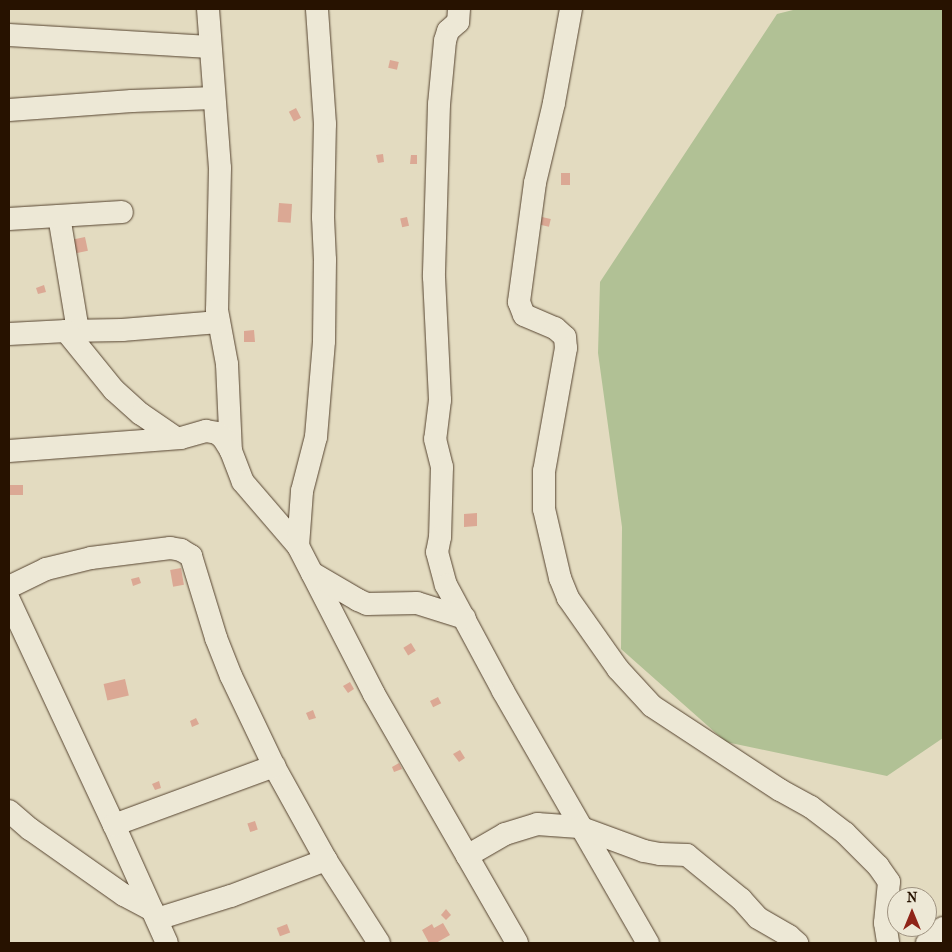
<!DOCTYPE html>
<style>
body{margin:0}
#map{position:relative;width:952px;height:952px;overflow:hidden;background:#e3dbc0;font-family:"IM FELL French Canon",serif}
div>[style]{position:absolute}
.green>*{inset:0;background:#b1c195}
.building>*{inset:0;background:#dba894;transform-origin:0 0}
.roads{filter:drop-shadow(0 0 1px #564430) drop-shadow(0 0 1px #564430)}
.minor>*{height:22px;margin:-11px;padding:0 11px;transform-origin:11px;border-radius:11px;background:#ede8d6}
span{translate:-50% -50%;white-space:nowrap;text-align:center;line-height:1.15;-webkit-text-stroke:4.5px #ede8d6;paint-order:stroke}
.frame{position:absolute;inset:0;border:10px solid #271200;pointer-events:none}
.north{position:absolute;left:887px;top:887px;width:50px;height:50px;box-sizing:border-box;background:#ede8d6;border:1px solid #9e9280;border-radius:50%;rotate:0deg;font-size:14px;font-weight:700;line-height:20px;text-align:center;color:#271200}
.north::after{content:'';display:block;margin:auto;width:18px;height:22px;background:#8f2418;clip-path:polygon(50% 0,100% 100%,50% 72%,0 100%)}
</style>
<div id="map">
<div class="green">
<div style="clip-path:polygon(797px 9px,943px 9px,943px 738px,887px 776px,726px 742px,621px 649px,622px 527px,598px 353px,600px 282px,777px 14px)"></div>
</div>
<div class="building">
<div style="left:390px;top:60px;width:9px;height:8px;rotate:13deg"></div>
<div style="left:296px;top:108px;width:11px;height:8px;rotate:63deg"></div>
<div style="clip-path:polygon(383px 154px,384px 162px,378px 163px,376px 155px)"></div>
<div style="clip-path:polygon(411px 155px,417px 155px,417px 164px,410px 164px)"></div>
<div style="left:561px;top:173px;width:9px;height:12px"></div>
<div style="left:279px;top:203px;width:13px;height:19px;rotate:4deg"></div>
<div style="left:407px;top:217px;width:9px;height:7px;rotate:77deg"></div>
<div style="left:542px;top:217px;width:9px;height:8px;rotate:13deg"></div>
<div style="left:85px;top:237px;width:14px;height:17px;rotate:78deg"></div>
<div style="clip-path:polygon(44px 285px,46px 292px,38px 294px,36px 288px)"></div>
<div style="clip-path:polygon(254px 330px,255px 342px,244px 342px,244px 331px)"></div>
<div style="left:9px;top:485px;width:14px;height:10px"></div>
<div style="clip-path:polygon(477px 513px,477px 526px,464px 527px,464px 514px)"></div>
<div style="left:181px;top:568px;width:17px;height:11px;rotate:80deg"></div>
<div style="clip-path:polygon(139px 577px,141px 583px,133px 586px,131px 579px)"></div>
<div style="left:411px;top:643px;width:9px;height:9px;rotate:58deg"></div>
<div style="left:125px;top:679px;width:17px;height:22px;rotate:77deg"></div>
<div style="clip-path:polygon(350px 682px,354px 689px,348px 693px,343px 686px)"></div>
<div style="left:438px;top:697px;width:7px;height:9px;rotate:63deg"></div>
<div style="clip-path:polygon(313px 710px,316px 718px,309px 720px,306px 713px)"></div>
<div style="clip-path:polygon(196px 718px,199px 724px,192px 727px,190px 721px)"></div>
<div style="clip-path:polygon(460px 750px,465px 758px,459px 762px,453px 754px)"></div>
<div style="clip-path:polygon(399px 763px,402px 769px,394px 772px,392px 767px)"></div>
<div style="clip-path:polygon(159px 781px,161px 788px,155px 790px,152px 784px)"></div>
<div style="left:255px;top:821px;width:9px;height:8px;rotate:72deg"></div>
<div style="clip-path:polygon(446px 909px,451px 915px,446px 920px,441px 915px)"></div>
<div style="clip-path:polygon(443px 923px,450px 935px,436px 943px,429px 943px,422px 930px,432px 924px,434px 928px)"></div>
<div style="left:287px;top:924px;width:9px;height:11px;rotate:69deg"></div>
</div>
<div class="roads">
<div class="minor">
<div style="left:208px;top:9px;width:159px;rotate:85.7deg"></div>
<div style="left:220px;top:168px;width:142px;rotate:91.2deg"></div>
<div style="left:217px;top:310px;width:55px;rotate:79.5deg"></div>
<div style="left:227px;top:364px;width:87px;rotate:87.4deg"></div>
<div style="left:459px;top:9px;width:13px;rotate:94deg"></div>
<div style="left:458px;top:22px;width:13px;rotate:138deg"></div>
<div style="left:448px;top:31px;width:10px;rotate:107deg"></div>
<div style="left:445px;top:41px;width:63px;rotate:95.4deg"></div>
<div style="left:439px;top:104px;width:173px;rotate:91.7deg"></div>
<div style="left:434px;top:277px;width:123px;rotate:87.2deg"></div>
<div style="left:440px;top:400px;width:39px;rotate:97deg"></div>
<div style="left:435px;top:439px;width:29px;rotate:76deg"></div>
<div style="left:442px;top:467px;width:70px;rotate:91.6deg"></div>
<div style="left:440px;top:537px;width:15px;rotate:101deg"></div>
<div style="left:437px;top:552px;width:34px;rotate:75deg"></div>
<div style="left:446px;top:585px;width:120px;rotate:61.7deg"></div>
<div style="left:503px;top:691px;width:291px;rotate:60.1deg"></div>
<div style="left:571px;top:9px;width:96px;rotate:100.3deg"></div>
<div style="left:554px;top:103px;width:82px;rotate:103.4deg"></div>
<div style="left:535px;top:183px;width:120px;rotate:97.7deg"></div>
<div style="left:519px;top:302px;width:14px;rotate:69deg"></div>
<div style="left:524px;top:315px;width:34px;rotate:23deg"></div>
<div style="left:555px;top:328px;width:13px;rotate:42deg"></div>
<div style="left:565px;top:337px;width:11px;rotate:85deg"></div>
<div style="left:566px;top:348px;width:125px;rotate:100.1deg"></div>
<div style="left:544px;top:471px;width:38px;rotate:90deg"></div>
<div style="left:544px;top:509px;width:71px;rotate:76.9deg"></div>
<div style="left:560px;top:578px;width:22px;rotate:68deg"></div>
<div style="left:568px;top:598px;width:87px;rotate:54.8deg"></div>
<div style="left:618px;top:669px;width:50px;rotate:47.4deg"></div>
<div style="left:652px;top:706px;width:153px;rotate:33.3deg"></div>
<div style="left:780px;top:790px;width:35px;rotate:29deg"></div>
<div style="left:811px;top:807px;width:43px;rotate:37.4deg"></div>
<div style="left:845px;top:833px;width:47px;rotate:45deg"></div>
<div style="left:878px;top:866px;width:19px;rotate:55deg"></div>
<div style="left:889px;top:882px;width:41px;rotate:95.6deg"></div>
<div style="left:885px;top:923px;width:20px;rotate:81deg"></div>
<div style="left:9px;top:35px;width:201px;rotate:3.4deg"></div>
<div style="left:9px;top:110px;width:123px;rotate:-4.2deg"></div>
<div style="left:132px;top:101px;width:82px;rotate:-2.1deg"></div>
<div style="left:59px;top:216px;width:117px;rotate:80.6deg"></div>
<div style="left:9px;top:219px;width:113px;rotate:-3.5deg"></div>
<div style="left:66px;top:331px;width:56px;rotate:-1deg"></div>
<div style="left:122px;top:330px;width:97px;rotate:-4.7deg"></div>
<div style="left:9px;top:334px;width:57px;rotate:-3deg"></div>
<div style="left:66px;top:331px;width:76px;rotate:50.9deg"></div>
<div style="left:114px;top:390px;width:36px;rotate:42deg"></div>
<div style="left:141px;top:414px;width:42px;rotate:34.4deg"></div>
<div style="left:9px;top:451px;width:172px;rotate:-4.3deg"></div>
<div style="left:181px;top:438px;width:26px;rotate:-16deg"></div>
<div style="left:206px;top:431px;width:11px;rotate:10deg"></div>
<div style="left:217px;top:433px;width:8px;rotate:40deg"></div>
<div style="left:223px;top:438px;width:15px;rotate:58deg"></div>
<div style="left:231px;top:451px;width:33px;rotate:69deg"></div>
<div style="left:243px;top:482px;width:84px;rotate:49.3deg"></div>
<div style="left:298px;top:546px;width:166px;rotate:62.8deg"></div>
<div style="left:374px;top:694px;width:287px;rotate:60.1deg"></div>
<div style="left:298px;top:546px;width:55px;rotate:-85.8deg"></div>
<div style="left:302px;top:491px;width:56px;rotate:-75.5deg"></div>
<div style="left:316px;top:437px;width:96px;rotate:-85.2deg"></div>
<div style="left:324px;top:341px;width:81px;rotate:-89.3deg"></div>
<div style="left:325px;top:260px;width:43px;rotate:-92.7deg"></div>
<div style="left:323px;top:217px;width:93px;rotate:-88.8deg"></div>
<div style="left:325px;top:124px;width:115px;rotate:-94deg"></div>
<div style="left:312px;top:573px;width:53px;rotate:30.4deg"></div>
<div style="left:358px;top:600px;width:10px;rotate:24deg"></div>
<div style="left:367px;top:604px;width:50px;rotate:-1.1deg"></div>
<div style="left:417px;top:603px;width:50px;rotate:17.4deg"></div>
<div style="left:9px;top:587px;width:41px;rotate:-25.9deg"></div>
<div style="left:46px;top:569px;width:46px;rotate:-13.7deg"></div>
<div style="left:91px;top:558px;width:80px;rotate:-7.2deg"></div>
<div style="left:170px;top:548px;width:11px;rotate:10deg"></div>
<div style="left:181px;top:550px;width:12px;rotate:31deg"></div>
<div style="left:191px;top:556px;width:86px;rotate:73deg"></div>
<div style="left:216px;top:638px;width:41px;rotate:68.5deg"></div>
<div style="left:231px;top:676px;width:100px;rotate:64.5deg"></div>
<div style="left:274px;top:766px;width:107px;rotate:61deg"></div>
<div style="left:326px;top:860px;width:98px;rotate:57.4deg"></div>
<div style="left:9px;top:600px;width:248px;rotate:65deg"></div>
<div style="left:114px;top:825px;width:129px;rotate:65.8deg"></div>
<div style="left:9px;top:811px;width:28px;rotate:41deg"></div>
<div style="left:30px;top:829px;width:115px;rotate:35.1deg"></div>
<div style="left:124px;top:895px;width:32px;rotate:28deg"></div>
<div style="left:114px;top:825px;width:171px;rotate:-20.2deg"></div>
<div style="left:467px;top:856px;width:44px;rotate:-30.1deg"></div>
<div style="left:505px;top:834px;width:34px;rotate:-17deg"></div>
<div style="left:537px;top:824px;width:42px;rotate:4.1deg"></div>
<div style="left:579px;top:827px;width:69px;rotate:20.3deg"></div>
<div style="left:644px;top:851px;width:16px;rotate:11deg"></div>
<div style="left:660px;top:854px;width:27px;rotate:2deg"></div>
<div style="left:687px;top:855px;width:70px;rotate:39.2deg"></div>
<div style="left:741px;top:899px;width:25px;rotate:48deg"></div>
<div style="left:758px;top:918px;width:36px;rotate:30deg"></div>
<div style="left:789px;top:936px;width:11px;rotate:41deg"></div>
<div style="left:157px;top:919px;width:77px;rotate:-17.3deg"></div>
<div style="left:231px;top:896px;width:102px;rotate:-20.8deg"></div>
<div style="left:927px;top:943px;width:22px;rotate:-43deg"></div>
</div>
</div>
<div class="frame"></div>
<div class="north">N</div>
</div>
